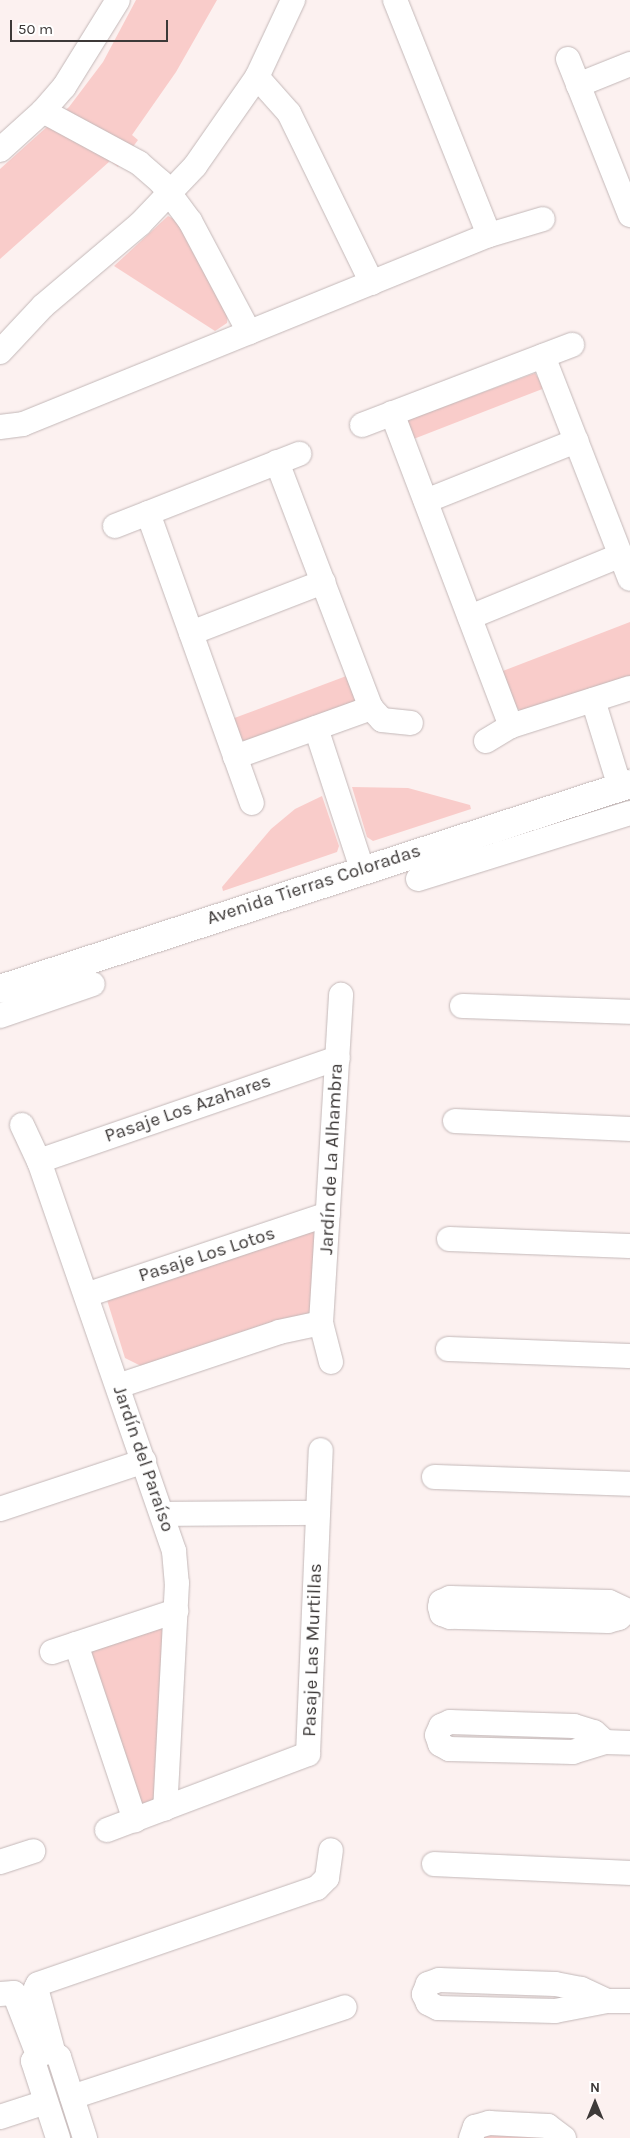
<!DOCTYPE html>
<meta charset="utf-8">
<style>
body{margin:0}
#map{position:relative;width:630px;height:2138px;overflow:hidden;background:#fcf1f0;font-family:Karla,sans-serif}
div>[style]{position:absolute}
.green>*{inset:0;background:#f9ccca}
.roads{filter:drop-shadow(0 0 1px #c3b8b8) drop-shadow(0 0 1px #c3b8b8)}
.street>*{height:24px;margin:-12px;padding:0 12px;transform-origin:12px;border-radius:12px;background:#fff}
.secondary>*{height:28px;margin:-14px;padding:0 14px;transform-origin:14px;border-radius:14px;background:#fff}
span{translate:-50% -50%;white-space:nowrap;text-align:center;line-height:1.15;-webkit-text-stroke:4px #fff;paint-order:stroke}
.street-label{font-size:19px;color:#3d3938}
.north{position:absolute;left:570px;top:2078px;width:50px;height:50px;-webkit-text-stroke:4px #fff;paint-order:stroke;rotate:0deg;font-size:14px;font-weight:700;line-height:20px;text-align:center;color:#3d3938}
.north::after{content:'';display:block;margin:auto;width:18px;height:22px;background:#3d3938;clip-path:polygon(50% 0,100% 100%,50% 72%,0 100%)}
.scale{position:absolute;left:10px;top:20px;width:158px;height:22px;box-sizing:border-box;border:2px solid #3d3938;border-top:0;padding-left:6px;font-size:15px;line-height:18px;white-space:nowrap;color:#3d3938;-webkit-text-stroke:4px #fff;paint-order:stroke}
</style>
<div id="map">
<div class="green">
<div style="clip-path:polygon(136px 0,217px 0,176px 72px,132px 135px,138px 140px,118px 167px,110px 161px,0 259px,0 169px,69px 107px,103px 62px)"></div>
<div style="clip-path:polygon(168px 216px,178px 221px,228px 313px,227px 323px,215px 331px,114px 266px)"></div>
<div style="clip-path:polygon(535px 373px,545px 388px,411px 440px,405px 426px,408px 420px)"></div>
<div style="clip-path:polygon(630px 622px,630px 680px,532px 710px,520px 710px,511px 705px,500px 672px)"></div>
<div style="clip-path:polygon(349px 675px,356px 702px,247px 742px,238px 738px,229px 720px)"></div>
<div style="clip-path:polygon(352px 787px,408px 788px,470px 805px,471px 809px,373px 841px,367px 837px)"></div>
<div style="clip-path:polygon(322px 796px,339px 846px,337px 852px,223px 891px,222px 887px,271px 829px,295px 809px)"></div>
<div style="clip-path:polygon(305px 1227px,317px 1231px,311px 1315px,281px 1319px,141px 1366px,125px 1358px,107px 1300px)"></div>
<div style="clip-path:polygon(159px 1627px,163px 1628px,155px 1800px,140px 1805px,90px 1652px)"></div>
<div style="clip-path:polygon(487px 2131px,555px 2138px,480px 2138px)"></div>
</div>
<div class="roads">
<div class="street">
<div style="left:395px;top:0;width:253px;rotate:68.2deg"></div>
<div style="left:568px;top:59px;width:168px;rotate:68.3deg"></div>
<div style="left:257px;top:77px;width:48px;rotate:48.4deg"></div>
<div style="left:289px;top:113px;width:189px;rotate:64deg"></div>
<div style="left:578px;top:85px;width:56px;rotate:-22deg"></div>
<div style="left:43px;top:111px;width:109px;rotate:28.4deg"></div>
<div style="left:139px;top:163px;width:29px;rotate:41deg"></div>
<div style="left:161px;top:182px;width:49px;rotate:53.4deg"></div>
<div style="left:190px;top:221px;width:126px;rotate:62deg"></div>
<div style="left:0;top:150px;width:58px;rotate:-42.2deg"></div>
<div style="left:43px;top:111px;width:32px;rotate:-49deg"></div>
<div style="left:64px;top:87px;width:102px;rotate:-58.2deg"></div>
<div style="left:0;top:352px;width:63px;rotate:-46.9deg"></div>
<div style="left:43px;top:306px;width:127px;rotate:-40.2deg"></div>
<div style="left:140px;top:224px;width:80px;rotate:-46.5deg"></div>
<div style="left:195px;top:166px;width:108px;rotate:-55.1deg"></div>
<div style="left:257px;top:77px;width:85px;rotate:-64.9deg"></div>
<div style="left:543px;top:356px;width:239px;rotate:68.7deg"></div>
<div style="left:392px;top:413px;width:335px;rotate:69.2deg"></div>
<div style="left:362px;top:425px;width:225px;rotate:-20.9deg"></div>
<div style="left:0;top:427px;width:23px;rotate:-7deg"></div>
<div style="left:23px;top:424px;width:503px;rotate:-22.08deg"></div>
<div style="left:489px;top:235px;width:56px;rotate:-16.5deg"></div>
<div style="left:277px;top:462px;width:263px;rotate:69.1deg"></div>
<div style="left:371px;top:708px;width:16px;rotate:47deg"></div>
<div style="left:382px;top:720px;width:29px;rotate:6deg"></div>
<div style="left:426px;top:501px;width:162px;rotate:-21.8deg"></div>
<div style="left:148px;top:513px;width:308px;rotate:70.3deg"></div>
<div style="left:115px;top:526px;width:198px;rotate:-21.4deg"></div>
<div style="left:470px;top:617px;width:163px;rotate:-22.3deg"></div>
<div style="left:191px;top:633px;width:142px;rotate:-21.1deg"></div>
<div style="left:593px;top:700px;width:91px;rotate:72.8deg"></div>
<div style="left:316px;top:728px;width:148px;rotate:71.9deg"></div>
<div style="left:486px;top:741px;width:29px;rotate:-31deg"></div>
<div style="left:511px;top:726px;width:125px;rotate:-17.7deg"></div>
<div style="left:235px;top:757px;width:145px;rotate:-19.8deg"></div>
<div style="left:418px;top:879px;width:222px;rotate:-17.3deg"></div>
<div style="left:462px;top:1006px;width:168px;rotate:2deg"></div>
<div style="left:0;top:1016px;width:98px;rotate:-19deg"></div>
<div style="left:455px;top:1121px;width:175px;rotate:2.6deg"></div>
<div style="left:22px;top:1125px;width:40px;rotate:65deg"></div>
<div style="left:39px;top:1161px;width:413px;rotate:70.9deg"></div>
<div style="left:174px;top:1551px;width:32px;rotate:85deg"></div>
<div style="left:177px;top:1583px;width:226px;rotate:93deg"></div>
<div style="left:39px;top:1161px;width:316px;rotate:-19deg"></div>
<div style="left:449px;top:1239px;width:181px;rotate:2.2deg"></div>
<div style="left:86px;top:1295px;width:255px;rotate:-18.5deg"></div>
<div style="left:448px;top:1349px;width:182px;rotate:2.2deg"></div>
<div style="left:331px;top:1362px;width:40px;rotate:-104.4deg"></div>
<div style="left:321px;top:1323px;width:329px;rotate:-86.5deg"></div>
<div style="left:118px;top:1386px;width:170px;rotate:-18.5deg"></div>
<div style="left:279px;top:1332px;width:43px;rotate:-12.1deg"></div>
<div style="left:434px;top:1477px;width:196px;rotate:2deg"></div>
<div style="left:0;top:1509px;width:152px;rotate:-18.4deg"></div>
<div style="left:163px;top:1514px;width:155px;rotate:-0.4deg"></div>
<div style="left:627px;top:1611px;width:11px;rotate:139deg"></div>
<div style="left:619px;top:1618px;width:11px;rotate:165deg"></div>
<div style="left:608px;top:1621px;width:158px;rotate:-178.5deg"></div>
<div style="left:450px;top:1617px;width:9px;rotate:-159deg"></div>
<div style="left:442px;top:1614px;width:7px;rotate:-106deg"></div>
<div style="left:440px;top:1607px;width:5px;rotate:-79deg"></div>
<div style="left:441px;top:1602px;width:10px;rotate:-24deg"></div>
<div style="left:450px;top:1598px;width:159px;rotate:1.4deg"></div>
<div style="left:609px;top:1602px;width:23px;rotate:25deg"></div>
<div style="left:76px;top:1644px;width:186px;rotate:71.5deg"></div>
<div style="left:52px;top:1652px;width:131px;rotate:-18.3deg"></div>
<div style="left:450px;top:1722px;width:124px;rotate:1.8deg"></div>
<div style="left:574px;top:1726px;width:21px;rotate:17deg"></div>
<div style="left:594px;top:1732px;width:15px;rotate:42deg"></div>
<div style="left:605px;top:1742px;width:34px;rotate:163deg"></div>
<div style="left:573px;top:1752px;width:124px;rotate:-178.6deg"></div>
<div style="left:449px;top:1749px;width:10px;rotate:-151deg"></div>
<div style="left:440px;top:1744px;width:9px;rotate:-108deg"></div>
<div style="left:437px;top:1735px;width:10px;rotate:-66deg"></div>
<div style="left:441px;top:1726px;width:10px;rotate:-24deg"></div>
<div style="left:605px;top:1742px;width:25px;rotate:2deg"></div>
<div style="left:107px;top:1830px;width:215px;rotate:-20.7deg"></div>
<div style="left:308px;top:1754px;width:304px;rotate:-87.6deg"></div>
<div style="left:0;top:1862px;width:35px;rotate:-18deg"></div>
<div style="left:434px;top:1864px;width:196px;rotate:2.6deg"></div>
<div style="left:0;top:1994px;width:14px;rotate:-4deg"></div>
<div style="left:14px;top:1993px;width:66px;rotate:68.8deg"></div>
<div style="left:607px;top:2001px;width:29px;rotate:-155deg"></div>
<div style="left:581px;top:1989px;width:26px;rotate:-169deg"></div>
<div style="left:555px;top:1984px;width:116px;rotate:-178deg"></div>
<div style="left:439px;top:1980px;width:12px;rotate:160deg"></div>
<div style="left:428px;top:1984px;width:11px;rotate:112deg"></div>
<div style="left:424px;top:1994px;width:10px;rotate:66deg"></div>
<div style="left:428px;top:2003px;width:11px;rotate:27deg"></div>
<div style="left:438px;top:2008px;width:117px;rotate:1.5deg"></div>
<div style="left:555px;top:2011px;width:53px;rotate:-10.9deg"></div>
<div style="left:607px;top:2001px;width:23px"></div>
<div style="left:53px;top:2051px;width:65px;rotate:-105.1deg"></div>
<div style="left:36px;top:1988px;width:4px;rotate:-63deg"></div>
<div style="left:38px;top:1984px;width:295px;rotate:-19deg"></div>
<div style="left:317px;top:1888px;width:14px;rotate:-45deg"></div>
<div style="left:327px;top:1878px;width:28px;rotate:-82deg"></div>
<div style="left:72px;top:2097px;width:287px;rotate:-18.2deg"></div>
<div style="left:0;top:2117px;width:48px;rotate:-18.1deg"></div>
<div style="left:58px;top:2138px;width:81px;rotate:-108deg"></div>
<div style="left:33px;top:2061px;width:8px;rotate:-50deg"></div>
<div style="left:38px;top:2055px;width:14px;rotate:-17deg"></div>
<div style="left:51px;top:2051px;width:10px;rotate:37deg"></div>
<div style="left:59px;top:2057px;width:85px;rotate:72.2deg"></div>
<div style="left:471px;top:2138px;width:12px;rotate:-70deg"></div>
<div style="left:475px;top:2127px;width:15px;rotate:-16deg"></div>
<div style="left:489px;top:2123px;width:59px;rotate:2.9deg"></div>
<div style="left:548px;top:2126px;width:20px;rotate:37deg"></div>
</div>
<div class="secondary">
<div style="left:0;top:989px;width:663px;rotate:-18.02deg"></div>
</div>
</div>
<div class="street-label">
<span style="left:314px;top:885px;rotate:-18deg">Avenida Tierras Coloradas</span>
<span style="left:188px;top:1109px;rotate:-19deg">Pasaje Los Azahares</span>
<span style="left:332px;top:1159px;rotate:-87deg">Jardín de La Alhambra</span>
<span style="left:207px;top:1255px;rotate:-18deg">Pasaje Los Lotos</span>
<span style="left:143px;top:1459px;rotate:71deg">Jardín del Paraíso</span>
<span style="left:313px;top:1650px;rotate:-88deg">Pasaje Las Murtillas</span>
</div>
<div class="north">N</div>
<div class="scale">50 m</div>
</div>
